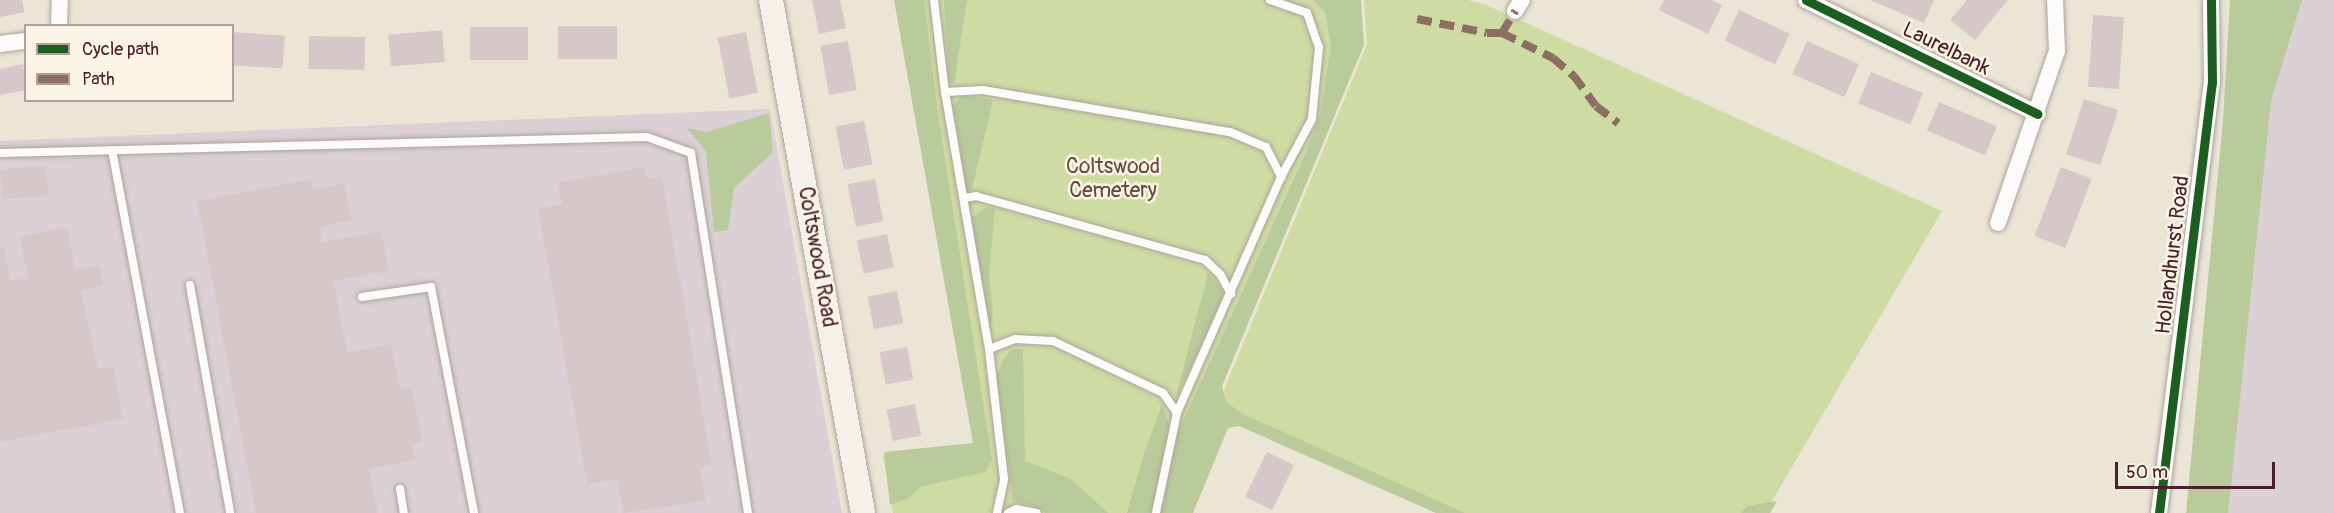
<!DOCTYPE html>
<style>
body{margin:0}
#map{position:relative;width:2334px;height:513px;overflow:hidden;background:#ebe5d6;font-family:Pangolin,sans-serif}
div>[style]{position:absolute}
.industrial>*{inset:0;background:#dad0d5}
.green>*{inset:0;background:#cedba3}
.forest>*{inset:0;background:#b9cb9a}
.building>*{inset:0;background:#d6c8c8;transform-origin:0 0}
.roads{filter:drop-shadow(0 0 2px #ada49d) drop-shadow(0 0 2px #ada49d)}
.service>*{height:8px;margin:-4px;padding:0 4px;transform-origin:4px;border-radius:4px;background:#fcfbf9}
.minor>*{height:16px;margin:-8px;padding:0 8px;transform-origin:8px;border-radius:8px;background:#fcfbf9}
.secondary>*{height:24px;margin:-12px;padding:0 12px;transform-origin:12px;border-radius:12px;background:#f4f1ea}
.quiet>*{height:8px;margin-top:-4px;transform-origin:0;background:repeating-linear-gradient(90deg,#8d6e63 0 15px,transparent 0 23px)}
.cycleway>*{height:9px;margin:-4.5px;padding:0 4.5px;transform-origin:4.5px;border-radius:4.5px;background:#1b5e20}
span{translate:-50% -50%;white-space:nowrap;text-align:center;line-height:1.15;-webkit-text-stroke:5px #fcf5e5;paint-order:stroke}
.street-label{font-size:21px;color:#4a1f2b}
.park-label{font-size:21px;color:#654c3e}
.legend{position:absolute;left:24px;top:24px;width:210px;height:78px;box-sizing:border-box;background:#fcf5e5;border:2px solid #b59f9b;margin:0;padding:8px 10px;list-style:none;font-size:18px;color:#4a1f2b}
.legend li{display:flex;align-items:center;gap:12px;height:30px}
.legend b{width:30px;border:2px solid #b59f9b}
.scale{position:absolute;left:2115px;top:462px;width:160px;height:27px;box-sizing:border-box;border:3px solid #4a1f2b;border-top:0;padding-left:8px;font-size:18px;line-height:21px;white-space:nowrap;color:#4a1f2b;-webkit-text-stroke:4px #fcf5e5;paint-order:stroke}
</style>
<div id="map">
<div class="industrial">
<div style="clip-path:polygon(2282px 0,2334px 0,2334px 513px,2222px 513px)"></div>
<div style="clip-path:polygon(770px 109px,842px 513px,0 513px,0 141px)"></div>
</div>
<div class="green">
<div style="clip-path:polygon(898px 0,1355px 0,1360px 44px,1214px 405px,1193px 513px,893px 513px,883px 456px,977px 446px)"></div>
<div style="clip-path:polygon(1364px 0,1468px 0,1484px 4px,1942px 211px,1765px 513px,1451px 513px,1217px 407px,1367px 44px)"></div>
</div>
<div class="forest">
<div style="clip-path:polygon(894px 0,924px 0,938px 114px,992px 460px,985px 472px,920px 487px,909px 498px,890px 505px,884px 452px,973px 443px)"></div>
<div style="clip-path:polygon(944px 0,967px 0,954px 84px,949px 82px)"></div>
<div style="clip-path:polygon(1313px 0,1361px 0,1364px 45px,1222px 386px,1226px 402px,1243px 414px,1465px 513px,1436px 513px,1239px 426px,1228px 428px,1193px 513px,1127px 513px,1144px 453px,1162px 405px,1175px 439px,1306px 152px,1320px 115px,1331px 47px,1326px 13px)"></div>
<div style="clip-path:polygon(2230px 0,2302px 0,2271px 101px,2228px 513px,2186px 513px,2223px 120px)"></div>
<div style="clip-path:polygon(964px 96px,993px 100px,972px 189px,966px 193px,953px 104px)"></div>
<div style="clip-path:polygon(769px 113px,773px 152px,734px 188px,728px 230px,714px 232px,706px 152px,687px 128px,707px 132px)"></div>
<div style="clip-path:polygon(987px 207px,995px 209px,989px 273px,993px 312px,990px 331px,972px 217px)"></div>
<div style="clip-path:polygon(1208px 273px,1222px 289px,1222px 303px,1176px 397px)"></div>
<div style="clip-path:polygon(1013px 349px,1023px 349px,1025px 461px,1071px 479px,1108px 513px,1045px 513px,1032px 505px,1013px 501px,997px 376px,1004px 358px)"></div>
<div style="clip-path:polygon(1777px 501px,1770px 513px,1741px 513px,1747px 506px)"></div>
</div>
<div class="building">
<div style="clip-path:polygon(0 0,22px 0,24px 12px,0 17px)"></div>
<div style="clip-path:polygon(812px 0,840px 0,846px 28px,819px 34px)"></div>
<div style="clip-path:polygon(1664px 0,1712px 0,1722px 5px,1708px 34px,1659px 10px)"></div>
<div style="clip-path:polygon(1870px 0,1934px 0,1924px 23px)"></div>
<div style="clip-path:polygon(1967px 0,2008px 0,1975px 40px,1950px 20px)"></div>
<div style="left:1739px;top:10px;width:56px;height:34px;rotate:25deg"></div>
<div style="left:2093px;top:15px;width:31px;height:72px;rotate:4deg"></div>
<div style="left:617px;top:26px;width:33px;height:59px;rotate:90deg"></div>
<div style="left:470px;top:27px;width:58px;height:33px"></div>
<div style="left:442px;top:30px;width:32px;height:54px;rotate:85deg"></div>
<div style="left:232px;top:32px;width:53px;height:33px;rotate:4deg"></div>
<div style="left:746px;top:32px;width:62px;height:29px;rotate:79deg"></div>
<div style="left:309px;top:36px;width:56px;height:33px;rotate:1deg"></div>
<div style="left:848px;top:41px;width:50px;height:28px;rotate:80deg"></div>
<div style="left:1807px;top:41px;width:57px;height:36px;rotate:24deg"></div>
<div style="clip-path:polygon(23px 64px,26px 90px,0 95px,0 69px)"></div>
<div style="left:1871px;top:72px;width:56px;height:34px;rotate:22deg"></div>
<div style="left:2084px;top:99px;width:36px;height:58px;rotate:18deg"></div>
<div style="left:1939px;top:102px;width:63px;height:31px;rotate:23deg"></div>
<div style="left:864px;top:121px;width:44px;height:29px;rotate:79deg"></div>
<div style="left:46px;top:166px;width:30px;height:46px;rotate:86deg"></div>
<div style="clip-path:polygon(645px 167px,647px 179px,662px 176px,712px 465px,700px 467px,706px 501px,623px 513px,617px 479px,587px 484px,538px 208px,562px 204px,558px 182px)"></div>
<div style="left:2061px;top:167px;width:33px;height:74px;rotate:21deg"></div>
<div style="clip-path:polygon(311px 179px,313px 189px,344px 184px,352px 220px,320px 227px,322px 242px,382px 231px,389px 271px,334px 281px,347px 352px,391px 344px,400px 389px,412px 387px,422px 442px,412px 444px,415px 460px,369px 469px,378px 513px,256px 513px,197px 201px)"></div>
<div style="left:875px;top:179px;width:43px;height:28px;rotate:79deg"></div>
<div style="clip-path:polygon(67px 227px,75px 270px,99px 265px,103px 286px,81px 290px,98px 369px,114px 367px,123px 419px,0 442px,0 248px,4px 248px,10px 281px,28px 278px,20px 236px)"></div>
<div style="left:887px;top:234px;width:34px;height:31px;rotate:78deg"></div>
<div style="left:897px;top:291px;width:33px;height:30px;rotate:79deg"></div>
<div style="left:907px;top:347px;width:33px;height:28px;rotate:79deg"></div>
<div style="left:915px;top:404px;width:32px;height:29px;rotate:79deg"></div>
<div style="left:1267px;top:452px;width:30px;height:50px;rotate:26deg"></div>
</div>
<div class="roads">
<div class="service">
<div style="left:934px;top:0;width:93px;rotate:83.2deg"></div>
<div style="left:1270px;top:0;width:39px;rotate:19deg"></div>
<div style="left:1307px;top:13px;width:36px;rotate:71deg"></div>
<div style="left:1319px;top:47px;width:72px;rotate:95.6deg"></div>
<div style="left:1312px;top:119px;width:66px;rotate:118.1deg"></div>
<div style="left:112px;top:150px;width:369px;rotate:79.4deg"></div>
<div style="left:0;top:153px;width:647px;rotate:-1.42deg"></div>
<div style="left:647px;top:137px;width:47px;rotate:20deg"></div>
<div style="left:691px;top:153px;width:364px;rotate:81deg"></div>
<div style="left:964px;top:198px;width:12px;rotate:-9deg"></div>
<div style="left:976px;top:196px;width:238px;rotate:15.6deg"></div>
<div style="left:1205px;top:260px;width:21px;rotate:43deg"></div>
<div style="left:1220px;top:274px;width:23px;rotate:61deg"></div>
<div style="left:190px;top:285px;width:231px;rotate:80deg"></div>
<div style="left:362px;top:297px;width:70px;rotate:-8.2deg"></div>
<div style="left:431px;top:287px;width:230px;rotate:79.2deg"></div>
<div style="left:989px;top:349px;width:261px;rotate:-99.7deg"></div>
<div style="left:945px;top:92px;width:38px;rotate:-3deg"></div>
<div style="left:983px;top:90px;width:251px;rotate:9.7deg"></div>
<div style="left:1230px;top:132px;width:39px;rotate:23deg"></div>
<div style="left:1266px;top:147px;width:34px;rotate:63deg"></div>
<div style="left:1281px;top:177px;width:258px;rotate:113.8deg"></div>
<div style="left:400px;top:489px;width:24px;rotate:81deg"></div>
<div style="left:997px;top:513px;width:35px;rotate:-78deg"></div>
<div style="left:1004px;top:479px;width:131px;rotate:-96.6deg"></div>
<div style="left:989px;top:349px;width:28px;rotate:-21deg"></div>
<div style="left:1015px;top:339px;width:38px;rotate:3deg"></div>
<div style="left:1053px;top:341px;width:122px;rotate:25.3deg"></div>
<div style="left:1163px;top:393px;width:24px;rotate:55deg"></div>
<div style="left:1177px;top:413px;width:102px;rotate:101.9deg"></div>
<div style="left:1008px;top:513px;width:9px;rotate:-27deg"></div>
<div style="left:1016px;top:509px;width:21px;rotate:11deg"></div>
</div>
<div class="minor">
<div style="left:1806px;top:0;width:258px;rotate:26.2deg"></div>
<div style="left:1515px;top:11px;width:13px;rotate:-58deg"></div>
<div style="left:59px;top:26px;width:26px;rotate:-88deg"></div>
<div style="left:0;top:44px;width:26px;rotate:-7deg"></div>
<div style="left:1998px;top:223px;width:182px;rotate:-71.1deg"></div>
<div style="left:2057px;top:51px;width:51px;rotate:-92.2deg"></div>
<div style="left:2159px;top:513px;width:433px;rotate:-83deg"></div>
<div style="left:2212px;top:83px;width:83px;rotate:-90.7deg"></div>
</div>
<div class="secondary">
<div style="left:771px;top:0;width:521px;rotate:79.83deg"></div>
</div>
</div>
<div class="quiet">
<div style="left:1417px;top:19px;width:71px;rotate:11.3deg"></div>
<div style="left:1487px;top:33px;width:15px"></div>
<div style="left:1502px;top:33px;width:26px;rotate:-59deg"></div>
<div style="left:1502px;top:33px;width:57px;rotate:26.1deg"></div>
<div style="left:1553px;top:58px;width:28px;rotate:41deg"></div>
<div style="left:1574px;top:76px;width:37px;rotate:54deg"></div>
<div style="left:1596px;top:106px;width:28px;rotate:38deg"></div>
</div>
<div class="cycleway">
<div style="left:1806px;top:0;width:258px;rotate:26.2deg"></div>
<div style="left:2159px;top:513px;width:433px;rotate:-83deg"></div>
<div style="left:2212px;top:83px;width:83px;rotate:-90.7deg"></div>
</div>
<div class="street-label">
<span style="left:1946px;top:49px;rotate:26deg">Laurelbank</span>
<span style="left:2173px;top:255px;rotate:-83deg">Hollandhurst Road</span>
<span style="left:817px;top:257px;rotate:80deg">Coltswood Road</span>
</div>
<div class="park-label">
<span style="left:1113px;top:179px">Coltswood<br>Cemetery</span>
</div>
<ul class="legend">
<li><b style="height:8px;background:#1b5e20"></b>Cycle path</li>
<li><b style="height:8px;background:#8d6e63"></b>Path</li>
</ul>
<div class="scale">50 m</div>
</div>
